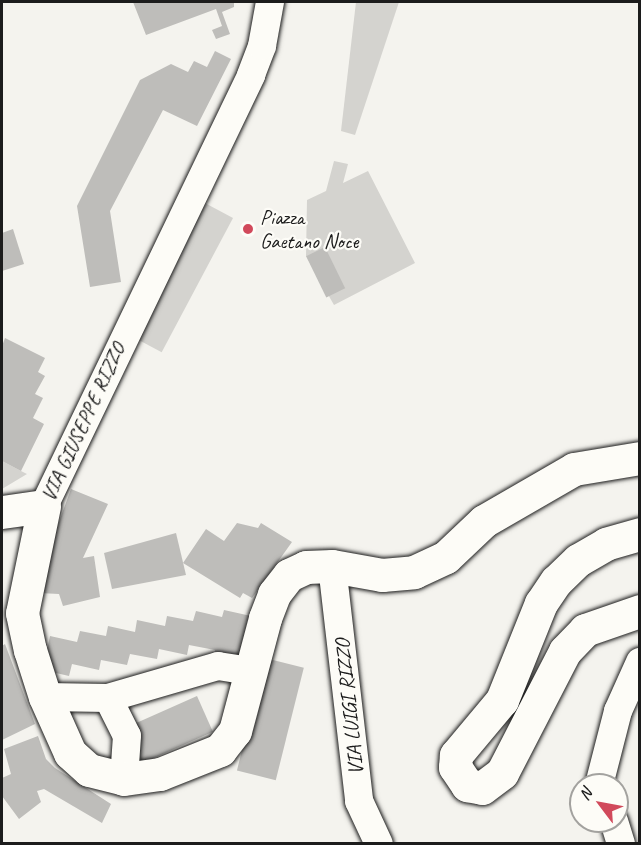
<!DOCTYPE html>
<style>
body{margin:0}
#map{position:relative;width:641px;height:845px;overflow:hidden;background:#f4f3ee;font-family:Caveat,sans-serif}
div>[style]{position:absolute}
.green>*{inset:0;background:#d4d3cf;transform-origin:0 0}
.building>*{inset:0;background:#bebdba;transform-origin:0 0}
.roads{filter:drop-shadow(0 0 2px #1c1c1c) drop-shadow(0 0 2px #1c1c1c)}
.minor>*{height:28px;margin:-14px;padding:0 14px;transform-origin:14px;border-radius:14px;background:#fdfcf7}
.major>*{height:33px;margin:-16.5px;padding:0 16.5px;transform-origin:16.5px;border-radius:16.5px;background:#fdfcf7}
.dots>*{width:16px;height:16px;translate:-50% -50%;box-sizing:border-box;border:3px solid #fdfcf7;border-radius:50%}
span{translate:-50% -50%;white-space:nowrap;text-align:center;line-height:1.15;-webkit-text-stroke:4.5px #fdfcf7;paint-order:stroke}
.poi-label{font-size:21px;color:#1c1c1c}
.left{translate:0 -50%;text-align:left}
.street-label{font-size:21px;color:#1c1c1c}
.frame{position:absolute;inset:0;border:3px solid #1c1c1c;pointer-events:none}
.north{position:absolute;left:569px;top:773px;width:60px;height:60px;box-sizing:border-box;background:#fdfcf7;border:2px solid #a3a29f;border-radius:50%;rotate:302deg;font-size:16px;font-weight:700;line-height:24px;text-align:center;color:#1c1c1c}
.north::after{content:'';display:block;margin:auto;width:21px;height:27px;background:#d1495b;clip-path:polygon(50% 0,100% 100%,50% 72%,0 100%)}
</style>
<div id="map">
<div class="green">
<div style="clip-path:polygon(356px 2px,399px 2px,355px 135px,341px 131px)"></div>
<div style="clip-path:polygon(334px 161px,348px 164px,343px 183px,368px 171px,415px 263px,334px 305px,306px 256px,307px 200px,326px 191px)"></div>
<div style="left:203px;top:202px;width:34px;height:152px;rotate:28deg"></div>
<div style="clip-path:polygon(2px 461px,21px 471px,27px 474px,2px 489px)"></div>
</div>
<div class="building">
<div style="clip-path:polygon(133px 2px,234px 2px,234px 7px,222px 12px,230px 34px,216px 39px,212px 30px,222px 26px,216px 9px,146px 35px)"></div>
<div style="clip-path:polygon(215px 51px,231px 59px,197px 126px,163px 110px,110px 211px,121px 282px,90px 287px,77px 206px,140px 80px,171px 64px,188px 72px,194px 61px,207px 67px)"></div>
<div style="clip-path:polygon(13px 229px,24px 264px,2px 271px,2px 233px)"></div>
<div style="left:325px;top:247px;width:46px;height:21px;rotate:64deg"></div>
<div style="clip-path:polygon(5px 338px,45px 358px,38px 372px,45px 376px,35px 394px,43px 398px,33px 418px,44px 424px,21px 471px,2px 461px,2px 346px)"></div>
<div style="clip-path:polygon(71px 489px,108px 504px,83px 558px,94px 556px,100px 597px,63px 606px,59px 594px,39px 593px,41px 571px)"></div>
<div style="clip-path:polygon(237px 523px,258px 528px,261px 523px,292px 542px,252px 598px,243px 593px,240px 598px,183px 563px,206px 529px,224px 541px)"></div>
<div style="clip-path:polygon(176px 533px,186px 575px,112px 589px,104px 553px)"></div>
<div style="clip-path:polygon(224px 610px,251px 616px,241px 662px,214px 655px,215px 650px,189px 645px,187px 655px,159px 649px,157px 659px,130px 654px,127px 665px,101px 660px,99px 670px,72px 664px,69px 676px,43px 670px,50px 636px,77px 642px,80px 631px,106px 636px,108px 626px,135px 632px,137px 620px,165px 626px,167px 616px,193px 621px,196px 611px,222px 617px)"></div>
<div style="clip-path:polygon(5px 644px,35px 724px,2px 740px,2px 646px)"></div>
<div style="left:265px;top:658px;width:40px;height:116px;rotate:14deg"></div>
<div style="left:197px;top:696px;width:39px;height:77px;rotate:66deg"></div>
<div style="clip-path:polygon(38px 736px,46px 759px,55px 768px,111px 804px,102px 823px,44px 789px,37px 791px,41px 802px,19px 819px,2px 796px,2px 778px,11px 774px,4px 749px)"></div>
</div>
<div class="roads">
<div class="minor">
<div style="left:44px;top:506px;width:478px;rotate:-64.3deg"></div>
<div style="left:251px;top:75px;width:31px;rotate:-69deg"></div>
<div style="left:262px;top:46px;width:45px;rotate:-79.7deg"></div>
<div style="left:332px;top:566px;width:237px;rotate:83.4deg"></div>
<div style="left:359px;top:801px;width:47px;rotate:65.1deg"></div>
<div style="left:45px;top:697px;width:63px;rotate:0.9deg"></div>
<div style="left:108px;top:698px;width:115px;rotate:-16.2deg"></div>
<div style="left:218px;top:666px;width:30px;rotate:9deg"></div>
<div style="left:108px;top:698px;width:42px;rotate:63.4deg"></div>
<div style="left:127px;top:736px;width:43px;rotate:94deg"></div>
<div style="left:599px;top:785px;width:76px;rotate:-75.6deg"></div>
<div style="left:618px;top:711px;width:54px;rotate:-65.8deg"></div>
<div style="left:614px;top:821px;width:24px;rotate:73deg"></div>
</div>
<div class="major">
<div style="left:2px;top:512px;width:42px;rotate:-8.1deg"></div>
<div style="left:44px;top:506px;width:109px;rotate:101.6deg"></div>
<div style="left:22px;top:613px;width:38px;rotate:78deg"></div>
<div style="left:30px;top:650px;width:49px;rotate:72.3deg"></div>
<div style="left:45px;top:697px;width:61px;rotate:65.9deg"></div>
<div style="left:70px;top:753px;width:25px;rotate:42deg"></div>
<div style="left:89px;top:770px;width:36px;rotate:14deg"></div>
<div style="left:124px;top:779px;width:36px;rotate:-8deg"></div>
<div style="left:160px;top:774px;width:65px;rotate:-21.8deg"></div>
<div style="left:220px;top:750px;width:24px;rotate:-52deg"></div>
<div style="left:235px;top:731px;width:117px;rotate:-75.1deg"></div>
<div style="left:265px;top:618px;width:26px;rotate:-69deg"></div>
<div style="left:274px;top:594px;width:24px;rotate:-52deg"></div>
<div style="left:289px;top:575px;width:19px;rotate:-25deg"></div>
<div style="left:306px;top:567px;width:26px;rotate:-2deg"></div>
<div style="left:332px;top:566px;width:51px;rotate:10.2deg"></div>
<div style="left:382px;top:575px;width:32px;rotate:-5deg"></div>
<div style="left:414px;top:572px;width:35px;rotate:-25deg"></div>
<div style="left:446px;top:557px;width:52px;rotate:-43.5deg"></div>
<div style="left:484px;top:521px;width:104px;rotate:-30deg"></div>
<div style="left:574px;top:469px;width:67px;rotate:-9.5deg"></div>
<div style="left:640px;top:534px;width:35px;rotate:164deg"></div>
<div style="left:606px;top:544px;width:32px;rotate:150deg"></div>
<div style="left:578px;top:560px;width:30px;rotate:136deg"></div>
<div style="left:556px;top:581px;width:27px;rotate:124deg"></div>
<div style="left:541px;top:603px;width:105px;rotate:111.9deg"></div>
<div style="left:502px;top:700px;width:72px;rotate:129.9deg"></div>
<div style="left:456px;top:755px;width:12px;rotate:95deg"></div>
<div style="left:455px;top:767px;width:22px;rotate:56deg"></div>
<div style="left:467px;top:785px;width:15px;rotate:11deg"></div>
<div style="left:482px;top:788px;width:25px;rotate:-37deg"></div>
<div style="left:502px;top:773px;width:137px;rotate:-62.7deg"></div>
<div style="left:565px;top:651px;width:29px;rotate:-46deg"></div>
<div style="left:585px;top:630px;width:58px;rotate:-19.1deg"></div>
</div>
</div>
<div class="dots">
<div style="left:248px;top:229px;background:#d1495b"></div>
</div>
<div class="poi-label">
<span class="left" style="left:260px;top:229px">Piazza<br>Gaetano Noce</span>
</div>
<div class="street-label">
<span style="left:83px;top:422px;rotate:-65deg">VIA GIUSEPPE RIZZO</span>
<span style="left:349px;top:707px;rotate:-96deg">VIA LUIGI RIZZO</span>
</div>
<div class="frame"></div>
<div class="north">N</div>
</div>
